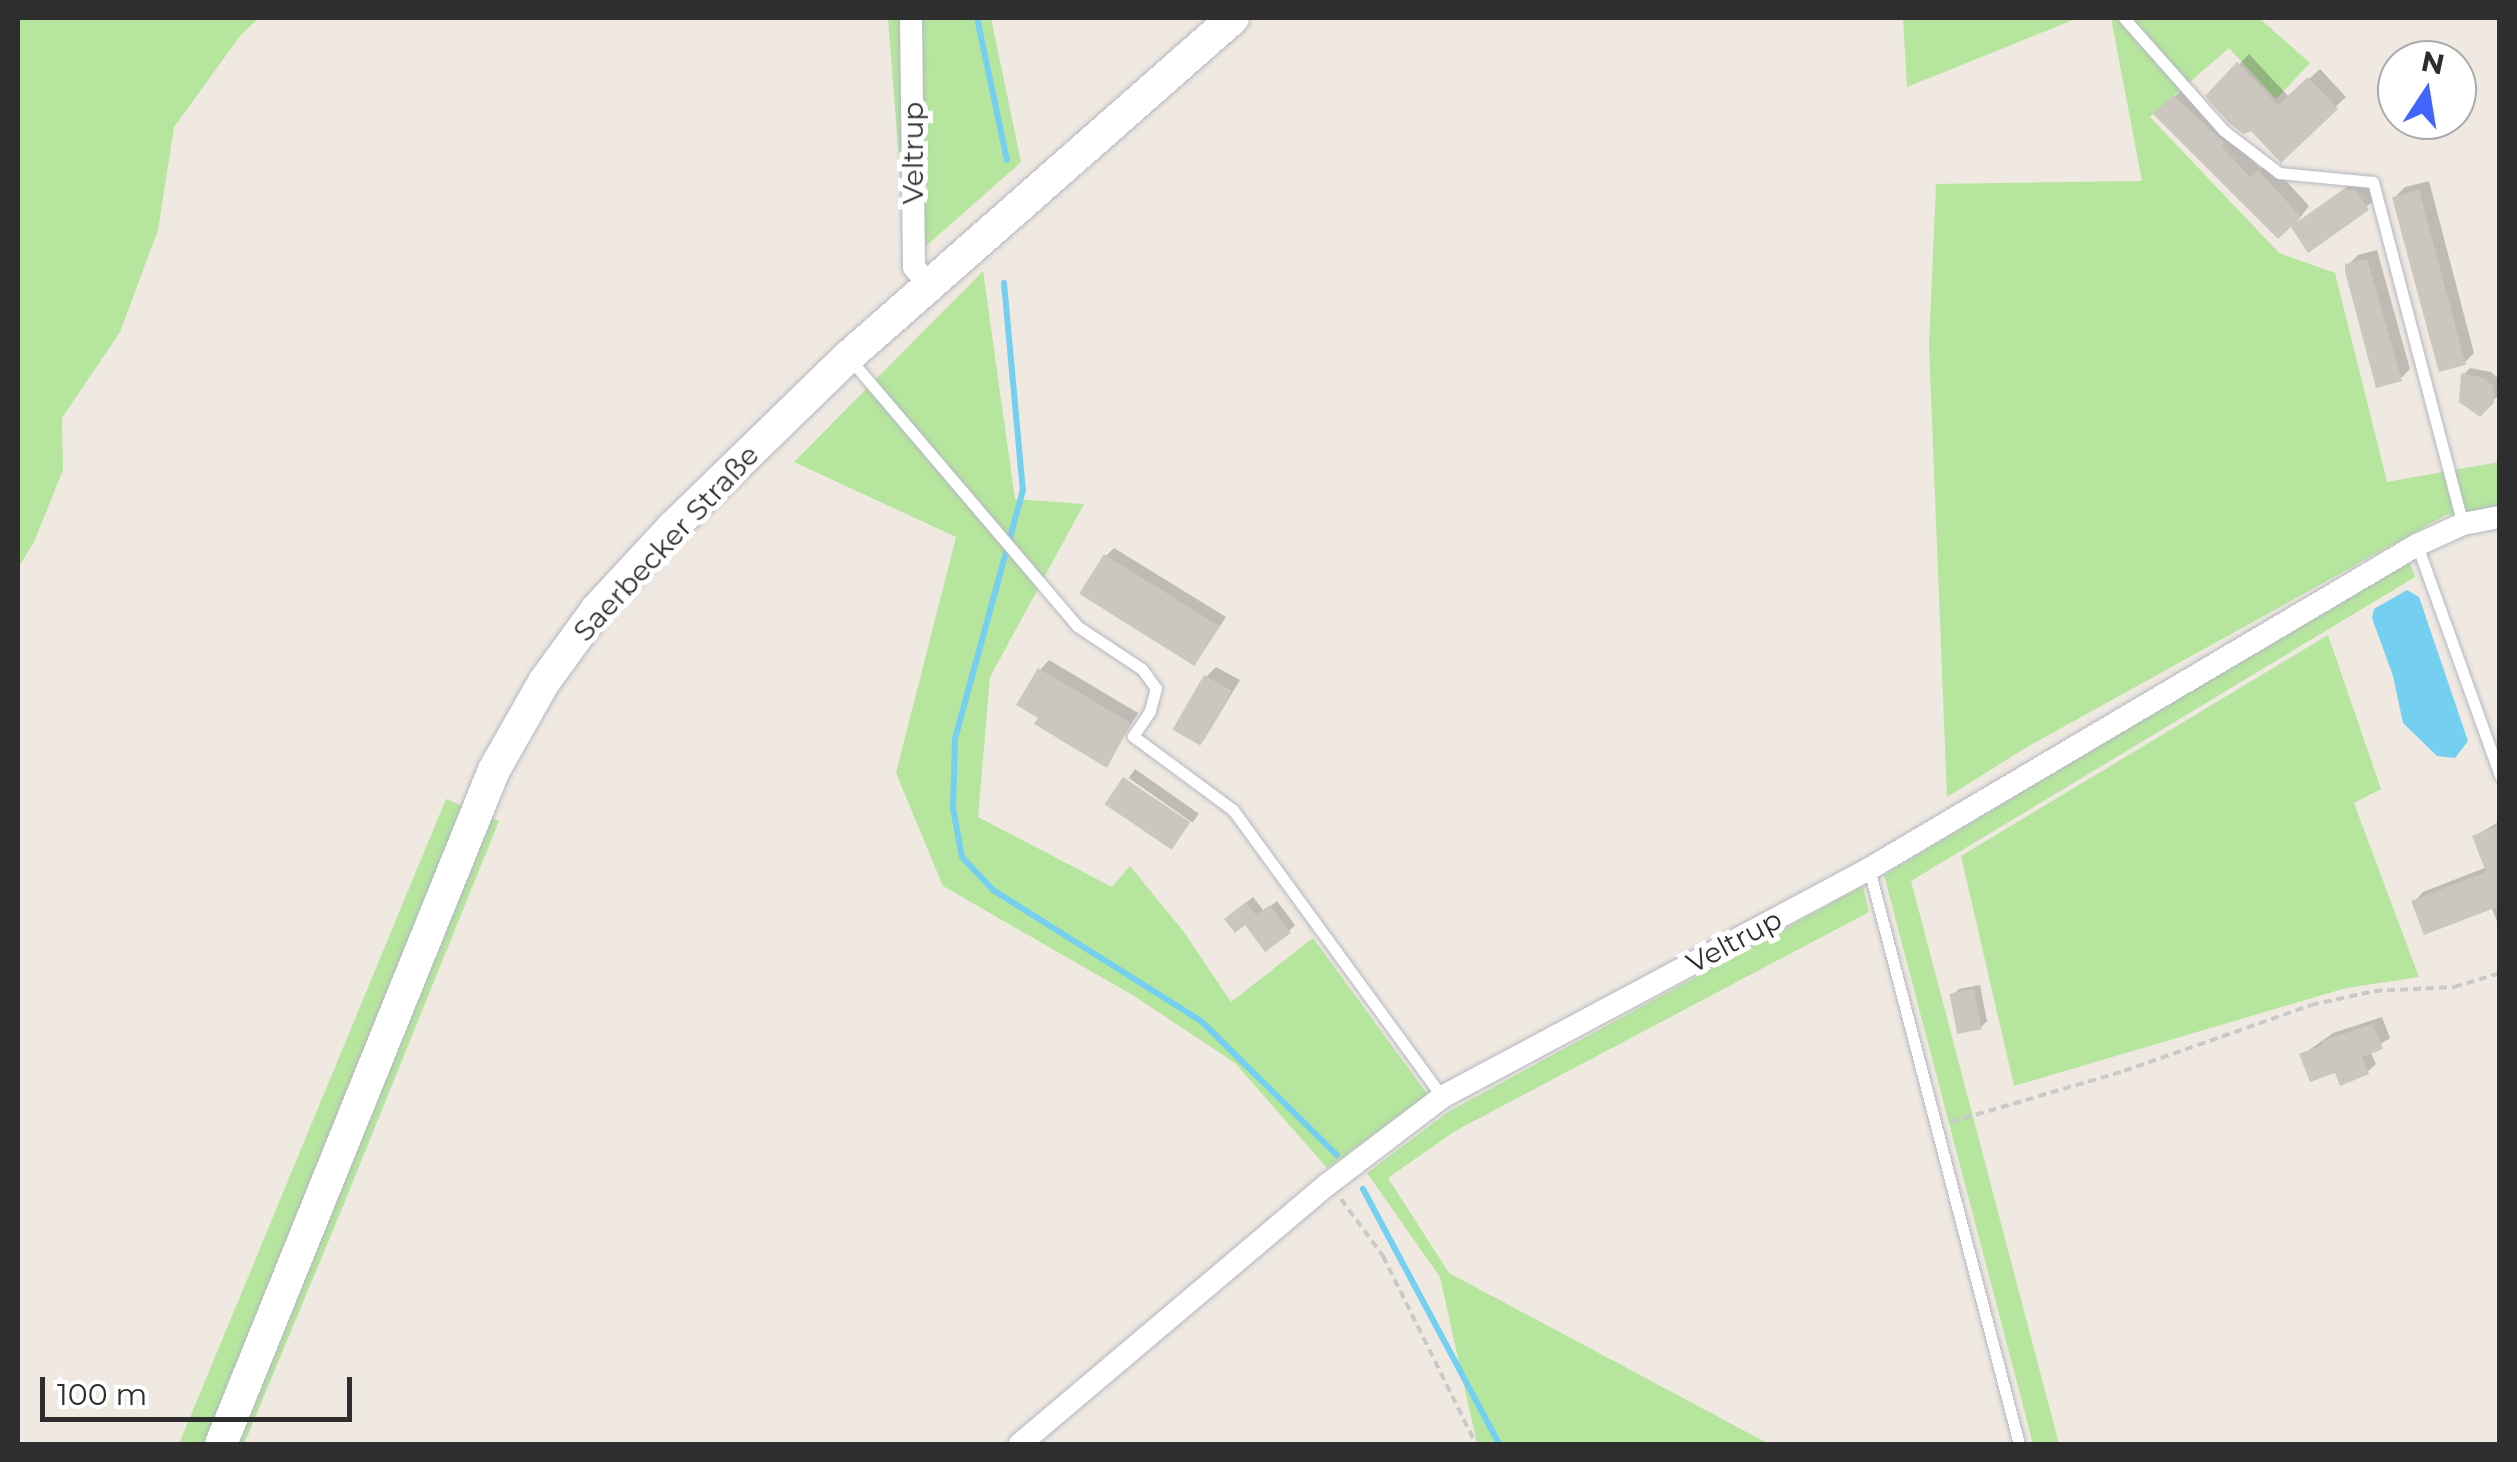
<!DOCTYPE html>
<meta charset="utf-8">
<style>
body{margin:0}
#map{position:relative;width:2517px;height:1462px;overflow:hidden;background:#efe9e1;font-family:Montserrat,sans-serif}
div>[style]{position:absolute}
.green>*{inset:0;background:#b6e59e}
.water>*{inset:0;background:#75cff0}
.shadow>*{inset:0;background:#0003;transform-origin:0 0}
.stream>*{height:6px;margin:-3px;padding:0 3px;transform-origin:3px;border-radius:3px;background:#75cff0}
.building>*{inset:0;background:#cbc7bf;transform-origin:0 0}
.path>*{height:4px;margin-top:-2px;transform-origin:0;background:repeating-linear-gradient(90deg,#c9c9c9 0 8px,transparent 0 13px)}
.roads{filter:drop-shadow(0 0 2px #b4b7c1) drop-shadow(0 0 2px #b4b7c1)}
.service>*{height:11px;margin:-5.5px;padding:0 5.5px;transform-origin:5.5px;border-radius:5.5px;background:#fff}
.minor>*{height:22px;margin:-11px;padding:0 11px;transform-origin:11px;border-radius:11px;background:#fff}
.secondary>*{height:32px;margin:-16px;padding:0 16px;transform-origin:16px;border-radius:16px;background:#fff}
span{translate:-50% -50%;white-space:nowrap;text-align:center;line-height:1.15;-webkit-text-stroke:10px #fff;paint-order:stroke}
.street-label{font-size:28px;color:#2e2e2e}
.frame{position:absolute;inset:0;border:20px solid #2e2e2e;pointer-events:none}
.north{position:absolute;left:2377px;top:40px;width:100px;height:100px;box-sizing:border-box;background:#fff;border:2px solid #ababab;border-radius:50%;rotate:12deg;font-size:28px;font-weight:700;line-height:40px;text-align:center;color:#2e2e2e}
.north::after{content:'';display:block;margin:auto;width:35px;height:45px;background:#4264fb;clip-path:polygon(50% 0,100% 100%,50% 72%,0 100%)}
.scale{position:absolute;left:40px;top:1377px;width:312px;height:45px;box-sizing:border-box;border:5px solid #2e2e2e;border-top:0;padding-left:12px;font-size:30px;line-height:35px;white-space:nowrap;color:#2e2e2e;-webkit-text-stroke:8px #fff;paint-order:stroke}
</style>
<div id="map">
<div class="green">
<div style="clip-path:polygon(18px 18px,259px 18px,240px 36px,174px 127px,158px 230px,120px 332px,62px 418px,63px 470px,34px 542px,18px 568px)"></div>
<div style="clip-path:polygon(888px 18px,991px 18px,1021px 162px,907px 263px)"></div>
<div style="clip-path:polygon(1903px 18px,2078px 18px,1907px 87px)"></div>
<div style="clip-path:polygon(2111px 18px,2259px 18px,2310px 63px,2276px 99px,2229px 48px,2150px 117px,2279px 253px,2335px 273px,2387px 482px,2499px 462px,2499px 507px,2446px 515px,2027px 747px,1947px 797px,1929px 346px,1936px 184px,2142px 181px)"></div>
<div style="clip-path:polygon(983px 271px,1015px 499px,1084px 504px,990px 677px,978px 817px,1112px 887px,1130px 866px,1184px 932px,1231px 1002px,1313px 938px,1428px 1095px,1327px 1168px,1235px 1063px,1134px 996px,943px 886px,896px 773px,956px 537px,794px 462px)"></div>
<div style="clip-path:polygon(2409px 560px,2415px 577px,1911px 881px,2059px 1444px,2033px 1444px,1884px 875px)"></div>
<div style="clip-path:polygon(2328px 635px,2381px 789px,2354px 803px,2419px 977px,2346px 988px,2014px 1086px,1961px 856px)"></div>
<div style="clip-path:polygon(446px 799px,499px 821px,339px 1216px,244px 1444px,179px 1444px)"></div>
<div style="clip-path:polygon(1863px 886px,1869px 912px,1455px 1131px,1388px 1178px,1449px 1273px,1769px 1444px,1477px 1444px,1440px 1277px,1367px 1173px,1448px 1112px)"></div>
</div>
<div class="water">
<div style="clip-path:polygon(2407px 590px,2419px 597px,2468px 741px,2455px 758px,2437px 756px,2403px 723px,2393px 676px,2372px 618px,2374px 609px)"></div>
</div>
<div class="shadow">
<div style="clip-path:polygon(2249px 54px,2289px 97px,2320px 69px,2346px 97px,2281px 159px,2251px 128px,2209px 96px)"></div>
<div style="clip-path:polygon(2185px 87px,2261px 169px,2269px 162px,2309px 206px,2296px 223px,2357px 180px,2365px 181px,2378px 198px,2309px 249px,2291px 223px,2157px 114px)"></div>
<div style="clip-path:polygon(2429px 181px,2474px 353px,2464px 363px,2395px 197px,2405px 187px)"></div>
<div style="clip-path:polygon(2377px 250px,2410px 369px,2400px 379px,2348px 265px,2358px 255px)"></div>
<div style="clip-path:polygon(2470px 368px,2491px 372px,2499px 379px,2499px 395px,2480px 413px,2464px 374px)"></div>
<div style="clip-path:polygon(1114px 548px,1226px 617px,1197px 661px,1106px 556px)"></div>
<div style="clip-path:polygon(1049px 660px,1138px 713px,1107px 764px,1041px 717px,1040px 670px)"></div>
<div style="clip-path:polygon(1216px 667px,1240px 680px,1202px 743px,1206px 677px)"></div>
<div style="left:1135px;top:769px;width:78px;height:11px;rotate:35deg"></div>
<div style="clip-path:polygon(2500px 821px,2500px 929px,2491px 906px,2414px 902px,2423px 892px,2487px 867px,2475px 836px)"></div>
<div style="clip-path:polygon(1253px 897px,1264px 911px,1277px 901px,1295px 925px,1289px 931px,1245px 922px,1233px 913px)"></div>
<div style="clip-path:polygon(1980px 985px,1987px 1021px,1981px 1027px,1953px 995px,1959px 989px)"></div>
<div style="clip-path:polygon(2382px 1017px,2390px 1038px,2370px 1051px,2376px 1064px,2367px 1072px,2336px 1069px,2302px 1055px,2333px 1033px)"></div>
</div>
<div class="stream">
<div style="left:977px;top:18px;width:145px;rotate:78.1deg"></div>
<div style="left:1004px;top:283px;width:208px;rotate:84.8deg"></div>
<div style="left:1023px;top:490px;width:257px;rotate:105.3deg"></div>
<div style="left:955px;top:738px;width:70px;rotate:91.6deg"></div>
<div style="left:953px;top:808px;width:50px;rotate:79.6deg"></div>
<div style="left:962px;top:857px;width:45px;rotate:46.8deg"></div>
<div style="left:993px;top:890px;width:246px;rotate:32.2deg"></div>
<div style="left:1201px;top:1021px;width:191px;rotate:44.6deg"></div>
<div style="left:1363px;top:1189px;width:289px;rotate:61.9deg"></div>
</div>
<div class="building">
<div style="clip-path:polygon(2237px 62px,2278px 105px,2308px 77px,2338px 109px,2281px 163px,2251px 131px,2244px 134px,2229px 123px,2205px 96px)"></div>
<div style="clip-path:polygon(2173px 95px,2226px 144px,2221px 146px,2250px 177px,2258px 170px,2301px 217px,2293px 225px,2344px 189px,2355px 190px,2369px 210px,2308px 253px,2291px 227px,2278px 239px,2153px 114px)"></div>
<div style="left:2419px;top:190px;width:181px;height:28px;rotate:75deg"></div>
<div style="clip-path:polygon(2367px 259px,2402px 381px,2376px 388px,2345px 271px,2345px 264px)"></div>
<div style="clip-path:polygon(2461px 373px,2484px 378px,2493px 386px,2494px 403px,2480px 417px,2459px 402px)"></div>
<div style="left:1104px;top:554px;width:136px;height:47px;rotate:32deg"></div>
<div style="clip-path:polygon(1038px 668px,1131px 723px,1107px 768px,1034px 724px,1038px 718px,1016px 705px)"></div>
<div style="left:1204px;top:675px;width:32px;height:63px;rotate:30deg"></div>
<div style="left:1123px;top:777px;width:81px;height:33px;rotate:34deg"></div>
<div style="clip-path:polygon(2500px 825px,2500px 906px,2424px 935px,2411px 901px,2486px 872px,2472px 836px)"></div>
<div style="clip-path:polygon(1246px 902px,1256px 915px,1270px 905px,1291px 933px,1265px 952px,1245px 925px,1235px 933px,1224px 919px)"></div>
<div style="left:1974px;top:989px;width:41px;height:25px;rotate:79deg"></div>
<div style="clip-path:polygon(2373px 1024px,2383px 1049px,2362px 1057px,2369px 1074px,2340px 1086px,2335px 1073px,2310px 1082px,2299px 1054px,2323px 1045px,2322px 1041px)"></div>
</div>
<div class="path">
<div style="left:1951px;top:1122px;width:180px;rotate:-16.4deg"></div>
<div style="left:2124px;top:1071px;width:198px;rotate:-19.4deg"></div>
<div style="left:2311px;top:1005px;width:65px;rotate:-12.5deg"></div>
<div style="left:2374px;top:991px;width:80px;rotate:-2.9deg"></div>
<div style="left:2454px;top:987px;width:48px;rotate:-16.9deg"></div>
<div style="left:1341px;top:1199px;width:71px;rotate:53.6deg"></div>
<div style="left:1383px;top:1256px;width:210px;rotate:63.7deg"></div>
</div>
<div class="roads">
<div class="service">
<div style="left:2124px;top:18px;width:149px;rotate:48.5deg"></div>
<div style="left:2223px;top:130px;width:71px;rotate:37.5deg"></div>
<div style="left:2279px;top:173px;width:94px;rotate:5.5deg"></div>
<div style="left:2373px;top:182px;width:354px;rotate:75.3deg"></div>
<div style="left:850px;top:359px;width:350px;rotate:49.6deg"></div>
<div style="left:1077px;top:626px;width:78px;rotate:33.5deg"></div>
<div style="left:1142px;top:669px;width:24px;rotate:54deg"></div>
<div style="left:1156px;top:688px;width:24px;rotate:105deg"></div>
<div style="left:1150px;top:711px;width:30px;rotate:124deg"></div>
<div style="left:1133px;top:736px;width:124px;rotate:36.5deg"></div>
<div style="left:1233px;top:810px;width:355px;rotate:53.9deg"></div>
<div style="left:2417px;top:545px;width:245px;rotate:70.2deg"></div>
<div style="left:1869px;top:869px;width:594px;rotate:75.38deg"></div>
</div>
<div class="minor">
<div style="left:911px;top:18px;width:249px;rotate:89.3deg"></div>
<div style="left:914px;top:267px;width:21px;rotate:51deg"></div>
<div style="left:1020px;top:1444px;width:403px;rotate:-40.2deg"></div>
<div style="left:1328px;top:1184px;width:143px;rotate:-37.3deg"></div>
<div style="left:1442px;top:1097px;width:484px;rotate:-28.1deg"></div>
<div style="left:1869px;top:869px;width:637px;rotate:-30.59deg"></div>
<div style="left:2417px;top:545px;width:51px;rotate:-24.5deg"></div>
<div style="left:2463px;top:524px;width:38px;rotate:-11deg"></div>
</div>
<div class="secondary">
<div style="left:221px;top:1444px;width:727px;rotate:-67.95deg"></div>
<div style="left:494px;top:770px;width:101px;rotate:-60.4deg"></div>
<div style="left:544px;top:682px;width:90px;rotate:-54deg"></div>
<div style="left:597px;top:609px;width:112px;rotate:-47.2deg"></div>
<div style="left:673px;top:527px;width:244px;rotate:-44.2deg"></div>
<div style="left:848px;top:357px;width:513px;rotate:-41.36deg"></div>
</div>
</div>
<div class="street-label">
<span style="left:913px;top:153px;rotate:-90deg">Veltrup</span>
<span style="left:666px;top:543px;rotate:-47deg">Saerbecker Straße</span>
<span style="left:1734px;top:941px;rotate:-28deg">Veltrup</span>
</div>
<div class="frame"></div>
<div class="north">N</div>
<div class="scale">100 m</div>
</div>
